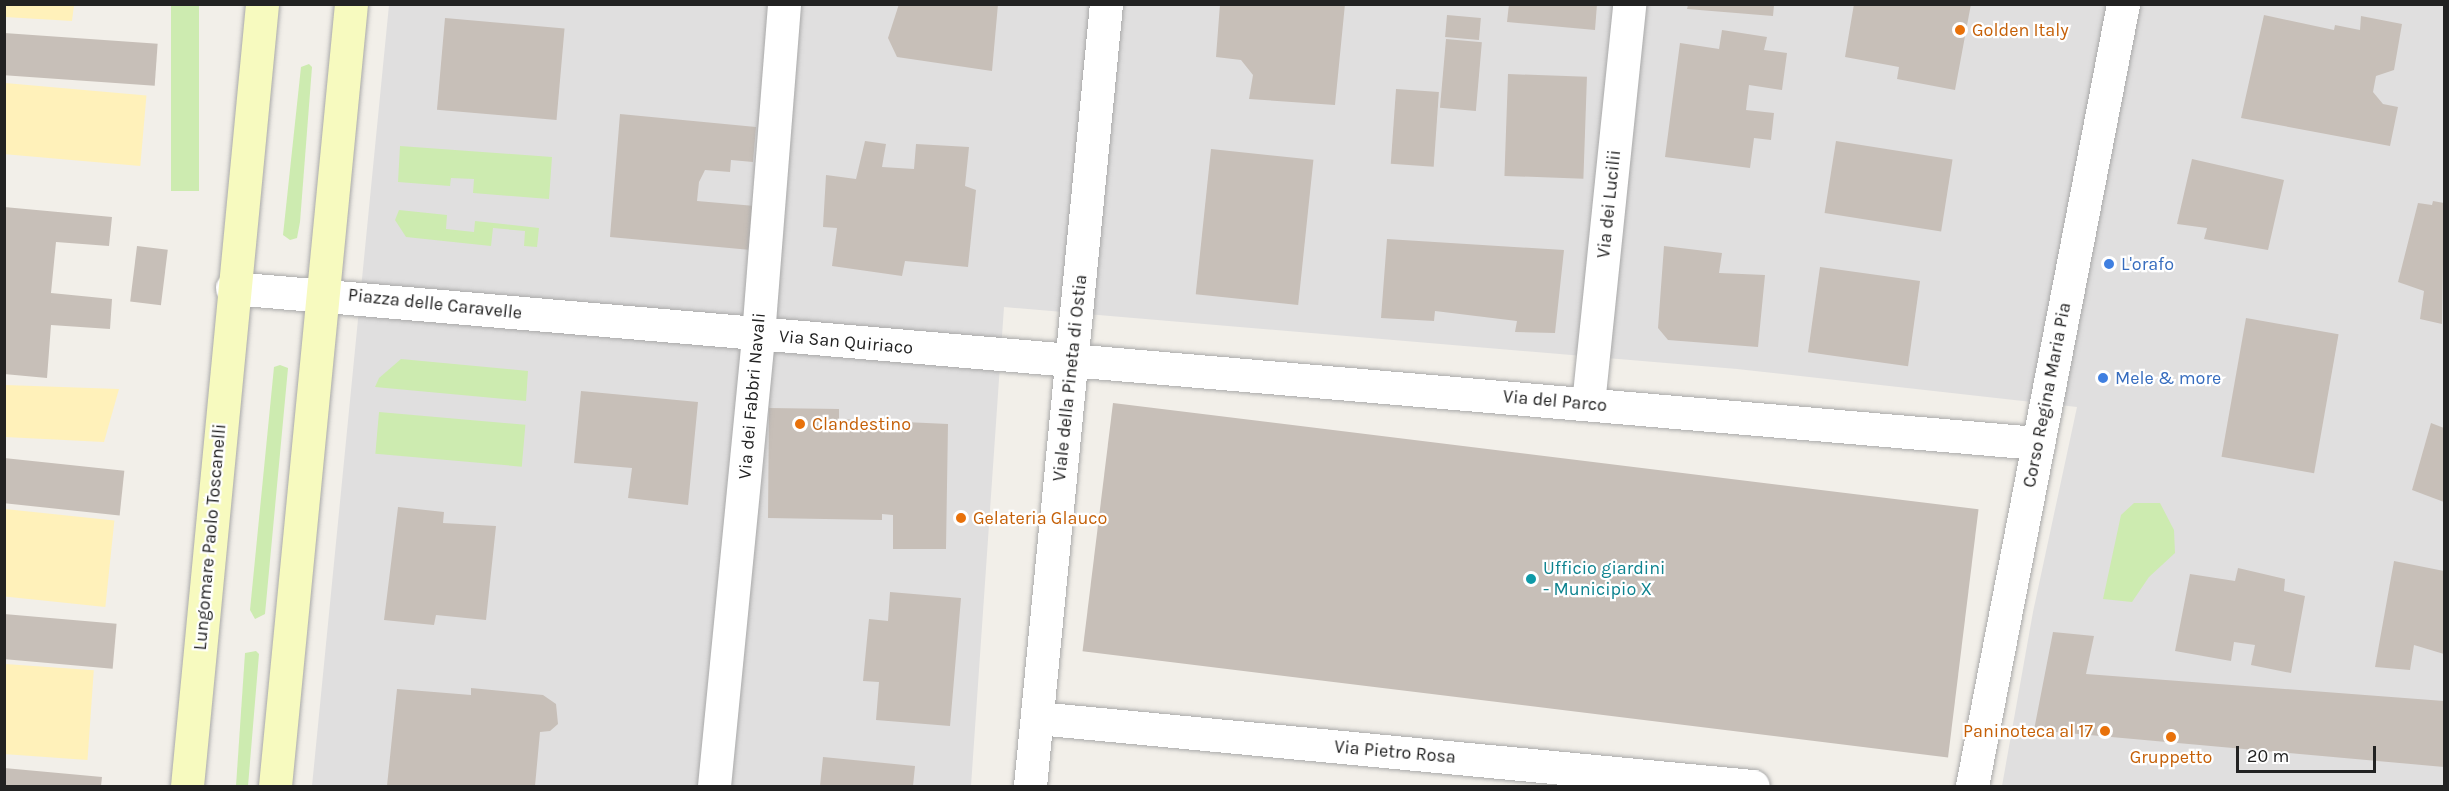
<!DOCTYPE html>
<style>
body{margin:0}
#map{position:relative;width:2449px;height:791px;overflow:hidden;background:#f2efe9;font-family:Karla,sans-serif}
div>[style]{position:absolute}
.residential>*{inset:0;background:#e0dfdf}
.grass>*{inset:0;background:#cdebb0;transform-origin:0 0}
.sand>*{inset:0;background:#fff1ba;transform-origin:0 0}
.building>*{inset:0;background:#c7bfb8;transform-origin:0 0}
.roads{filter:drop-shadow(0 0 2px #a9a9a9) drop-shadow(0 0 2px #a9a9a9)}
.street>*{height:33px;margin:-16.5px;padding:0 16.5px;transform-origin:16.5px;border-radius:16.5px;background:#fff}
.secondary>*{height:33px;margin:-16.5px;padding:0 16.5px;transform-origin:16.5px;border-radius:16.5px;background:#f7fabf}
.dots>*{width:16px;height:16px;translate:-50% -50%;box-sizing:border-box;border:3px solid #fff;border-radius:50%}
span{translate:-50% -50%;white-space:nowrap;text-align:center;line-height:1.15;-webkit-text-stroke:4.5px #fff;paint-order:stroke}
.food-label{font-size:18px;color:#c56008}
.left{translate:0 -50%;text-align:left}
.right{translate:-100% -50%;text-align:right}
.street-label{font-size:18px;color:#222}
.shop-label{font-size:18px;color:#366cbe}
.culture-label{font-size:18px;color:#0d838f}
.frame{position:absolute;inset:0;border:6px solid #222;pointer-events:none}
.scale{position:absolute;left:2236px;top:746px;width:140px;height:27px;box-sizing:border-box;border:3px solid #222;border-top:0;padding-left:8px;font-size:18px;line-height:21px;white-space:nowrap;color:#222;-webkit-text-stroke:4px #fff;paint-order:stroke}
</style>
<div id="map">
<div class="residential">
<div style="clip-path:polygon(389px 5px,2444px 5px,2444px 786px,2002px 786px,2033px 612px,2077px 407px,1737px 369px,1004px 307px,971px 786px,312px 786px)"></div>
</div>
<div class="grass">
<div style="left:171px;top:5px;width:28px;height:186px"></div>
<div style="clip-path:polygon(309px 64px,312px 67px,300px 222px,297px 238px,290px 240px,283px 235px,301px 67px)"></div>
<div style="clip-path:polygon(400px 146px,552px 157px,549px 199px,473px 193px,474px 179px,451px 178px,450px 186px,398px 182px)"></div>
<div style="clip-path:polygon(399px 210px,447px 215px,446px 229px,474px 232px,475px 221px,539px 228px,537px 247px,524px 246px,525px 231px,493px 228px,491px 246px,406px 237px,395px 220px)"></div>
<div style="clip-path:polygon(401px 359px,528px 371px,526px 401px,375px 387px,379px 378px)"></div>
<div style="clip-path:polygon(280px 365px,288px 368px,265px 614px,255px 619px,250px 610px,274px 367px)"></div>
<div style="left:379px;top:412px;width:147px;height:42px;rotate:5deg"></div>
<div style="clip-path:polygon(2134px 503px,2160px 503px,2174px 530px,2175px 553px,2149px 577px,2132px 602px,2103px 599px,2121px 515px)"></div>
<div style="clip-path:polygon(256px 651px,259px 654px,248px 786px,236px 786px,245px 653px)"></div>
</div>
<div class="sand">
<div style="clip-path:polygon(4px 5px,74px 5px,72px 21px,5px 17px)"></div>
<div style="left:5px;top:83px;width:142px;height:71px;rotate:5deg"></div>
<div style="clip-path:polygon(5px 385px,119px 389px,104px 442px,5px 437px)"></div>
<div style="left:5px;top:509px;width:110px;height:87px;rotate:6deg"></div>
<div style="left:5px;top:664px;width:89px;height:90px;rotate:4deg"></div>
</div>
<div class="building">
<div style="clip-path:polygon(899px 4px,998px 4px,992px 71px,897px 57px,888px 38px)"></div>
<div style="clip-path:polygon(1220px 4px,1345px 4px,1335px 105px,1249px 99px,1253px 75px,1241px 60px,1216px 57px)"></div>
<div style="clip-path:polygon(1509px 4px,1597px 4px,1595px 30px,1507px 22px)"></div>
<div style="clip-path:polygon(1854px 4px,1971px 4px,1955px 90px,1897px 79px,1899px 67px,1845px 57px)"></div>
<div style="clip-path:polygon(1688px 5px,1774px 5px,1773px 16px,1687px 9px)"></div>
<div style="left:1447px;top:15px;width:34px;height:22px;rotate:5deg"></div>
<div style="clip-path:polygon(2264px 15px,2334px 30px,2335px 25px,2360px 30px,2361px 16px,2402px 24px,2394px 70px,2376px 76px,2373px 92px,2383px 104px,2398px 107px,2390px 146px,2241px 118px)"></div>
<div style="left:445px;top:18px;width:120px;height:92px;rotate:5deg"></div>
<div style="clip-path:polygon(1722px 30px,1767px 37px,1764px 50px,1787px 53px,1782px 90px,1749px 85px,1746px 110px,1774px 113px,1771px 140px,1754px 138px,1750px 168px,1665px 157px,1680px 43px,1719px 49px)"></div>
<div style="left:4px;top:33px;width:154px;height:42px;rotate:4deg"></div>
<div style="left:1446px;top:39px;width:36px;height:69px;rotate:5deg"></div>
<div style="left:1508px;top:74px;width:79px;height:102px;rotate:2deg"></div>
<div style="left:1396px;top:89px;width:43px;height:75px;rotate:4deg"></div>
<div style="clip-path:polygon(620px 114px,756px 127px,753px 162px,731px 160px,730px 172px,705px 170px,699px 182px,697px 201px,755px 206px,751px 250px,610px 237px)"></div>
<div style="clip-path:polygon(865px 141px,886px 144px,882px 167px,914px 169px,916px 144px,969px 147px,965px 186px,976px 190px,968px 267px,905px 261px,902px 276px,832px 266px,837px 228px,823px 227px,826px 175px,856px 179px)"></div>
<div style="left:1836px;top:141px;width:118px;height:73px;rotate:9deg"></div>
<div style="left:1211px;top:149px;width:103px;height:146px;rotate:6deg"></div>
<div style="clip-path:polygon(2192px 159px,2284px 180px,2268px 250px,2204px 239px,2207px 228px,2177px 224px)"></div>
<div style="clip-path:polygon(2433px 201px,2444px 203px,2442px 324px,2420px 319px,2424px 291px,2398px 282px,2418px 203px,2432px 205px)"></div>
<div style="clip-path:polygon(4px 207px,112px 217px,109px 246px,56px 242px,51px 293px,112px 299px,110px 329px,51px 325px,47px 378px,4px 374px)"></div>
<div style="clip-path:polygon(1387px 239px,1564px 250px,1555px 333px,1515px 332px,1517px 321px,1435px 311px,1434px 321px,1381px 318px)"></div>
<div style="left:137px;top:246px;width:31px;height:56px;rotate:7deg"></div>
<div style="clip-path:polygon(1664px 246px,1722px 253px,1719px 273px,1765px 275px,1758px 347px,1668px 340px,1658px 328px)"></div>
<div style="left:1820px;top:267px;width:101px;height:86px;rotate:8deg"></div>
<div style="left:2246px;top:318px;width:94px;height:141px;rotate:10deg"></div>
<div style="clip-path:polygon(581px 391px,698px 402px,688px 505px,628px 498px,632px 468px,574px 463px)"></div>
<div style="left:1113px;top:403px;width:872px;height:250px;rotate:7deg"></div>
<div style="clip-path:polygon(769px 408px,839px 409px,839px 419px,948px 424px,946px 549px,893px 549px,893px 515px,882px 514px,882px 520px,768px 518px)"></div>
<div style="clip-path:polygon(2431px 423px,2444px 428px,2444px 502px,2412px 490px)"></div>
<div style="left:4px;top:458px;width:121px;height:45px;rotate:6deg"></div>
<div style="clip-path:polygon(398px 507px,444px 512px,443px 523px,496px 526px,486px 620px,436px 615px,434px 625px,384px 620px)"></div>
<div style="clip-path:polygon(2394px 561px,2444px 571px,2444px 654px,2414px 645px,2410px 670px,2375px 667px)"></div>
<div style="clip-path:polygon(2238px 568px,2285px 579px,2284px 591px,2305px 596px,2291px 673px,2251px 665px,2255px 645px,2234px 642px,2231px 661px,2175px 651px,2190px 574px,2235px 581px)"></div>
<div style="clip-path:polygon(890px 592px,961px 598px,950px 726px,876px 720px,879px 682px,863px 681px,869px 619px,888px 621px)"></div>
<div style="left:4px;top:614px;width:113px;height:45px;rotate:5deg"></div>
<div style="clip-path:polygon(2053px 632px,2094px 636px,2086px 674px,2444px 701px,2444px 767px,2034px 730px)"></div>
<div style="clip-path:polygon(471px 688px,543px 695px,556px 704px,558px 724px,550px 731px,540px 732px,535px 786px,387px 786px,397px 689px,471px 695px)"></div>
<div style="clip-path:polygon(823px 757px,915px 766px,913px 786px,820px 786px)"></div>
<div style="clip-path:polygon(4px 768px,102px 777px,101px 786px,4px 786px)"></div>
</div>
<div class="roads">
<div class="street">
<div style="left:232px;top:288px;width:1813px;rotate:4.91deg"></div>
<div style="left:1588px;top:404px;width:402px;rotate:-84.1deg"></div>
<div style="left:1037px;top:718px;width:719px;rotate:5.43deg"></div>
<div style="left:714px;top:786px;width:453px;rotate:-84.4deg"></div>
<div style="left:758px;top:335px;width:332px;rotate:-85.5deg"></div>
<div style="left:1030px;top:786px;width:786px;rotate:-84.45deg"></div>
<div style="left:1972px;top:786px;width:796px;rotate:-79.07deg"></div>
</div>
<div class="secondary">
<div style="left:187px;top:786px;width:786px;rotate:-84.52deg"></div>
<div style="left:275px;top:786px;width:786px;rotate:-84.45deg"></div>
</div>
</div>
<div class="dots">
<div style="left:1960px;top:30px;background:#e8710a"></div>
<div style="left:2109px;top:264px;background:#3f7fe0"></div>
<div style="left:2103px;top:378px;background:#3f7fe0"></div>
<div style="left:800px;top:424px;background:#e8710a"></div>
<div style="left:961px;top:518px;background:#e8710a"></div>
<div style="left:1531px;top:579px;background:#0f9aa8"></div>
<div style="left:2105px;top:731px;background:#e8710a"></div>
<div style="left:2171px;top:737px;background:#e8710a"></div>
</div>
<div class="food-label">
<span class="left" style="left:1972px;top:30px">Golden Italy</span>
<span class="left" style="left:812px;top:424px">Clandestino</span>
<span class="left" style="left:973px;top:518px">Gelateria Glauco</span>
<span class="right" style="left:2093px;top:731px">Paninoteca al 17</span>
<span style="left:2171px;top:757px">Gruppetto</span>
</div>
<div class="street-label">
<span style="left:1609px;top:204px;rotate:-84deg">Via dei Lucilii</span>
<span style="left:435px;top:304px;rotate:6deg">Piazza delle Caravelle</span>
<span style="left:846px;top:342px;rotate:5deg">Via San Quiriaco</span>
<span style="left:1070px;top:378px;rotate:-84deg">Viale della Pineta di Ostia</span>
<span style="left:2047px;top:395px;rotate:-79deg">Corso Regina Maria Pia</span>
<span style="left:752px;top:396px;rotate:-85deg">Via dei Fabbri Navali</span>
<span style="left:1555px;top:401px;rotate:5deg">Via del Parco</span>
<span style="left:210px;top:537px;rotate:-85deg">Lungomare Paolo Toscanelli</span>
<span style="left:1395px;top:752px;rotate:5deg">Via Pietro Rosa</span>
</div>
<div class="shop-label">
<span class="left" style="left:2121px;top:264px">L'orafo</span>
<span class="left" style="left:2115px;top:378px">Mele &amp; more</span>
</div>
<div class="culture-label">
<span class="left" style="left:1543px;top:579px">Ufficio giardini<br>- Municipio X</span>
</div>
<div class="frame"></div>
<div class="scale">20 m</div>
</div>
